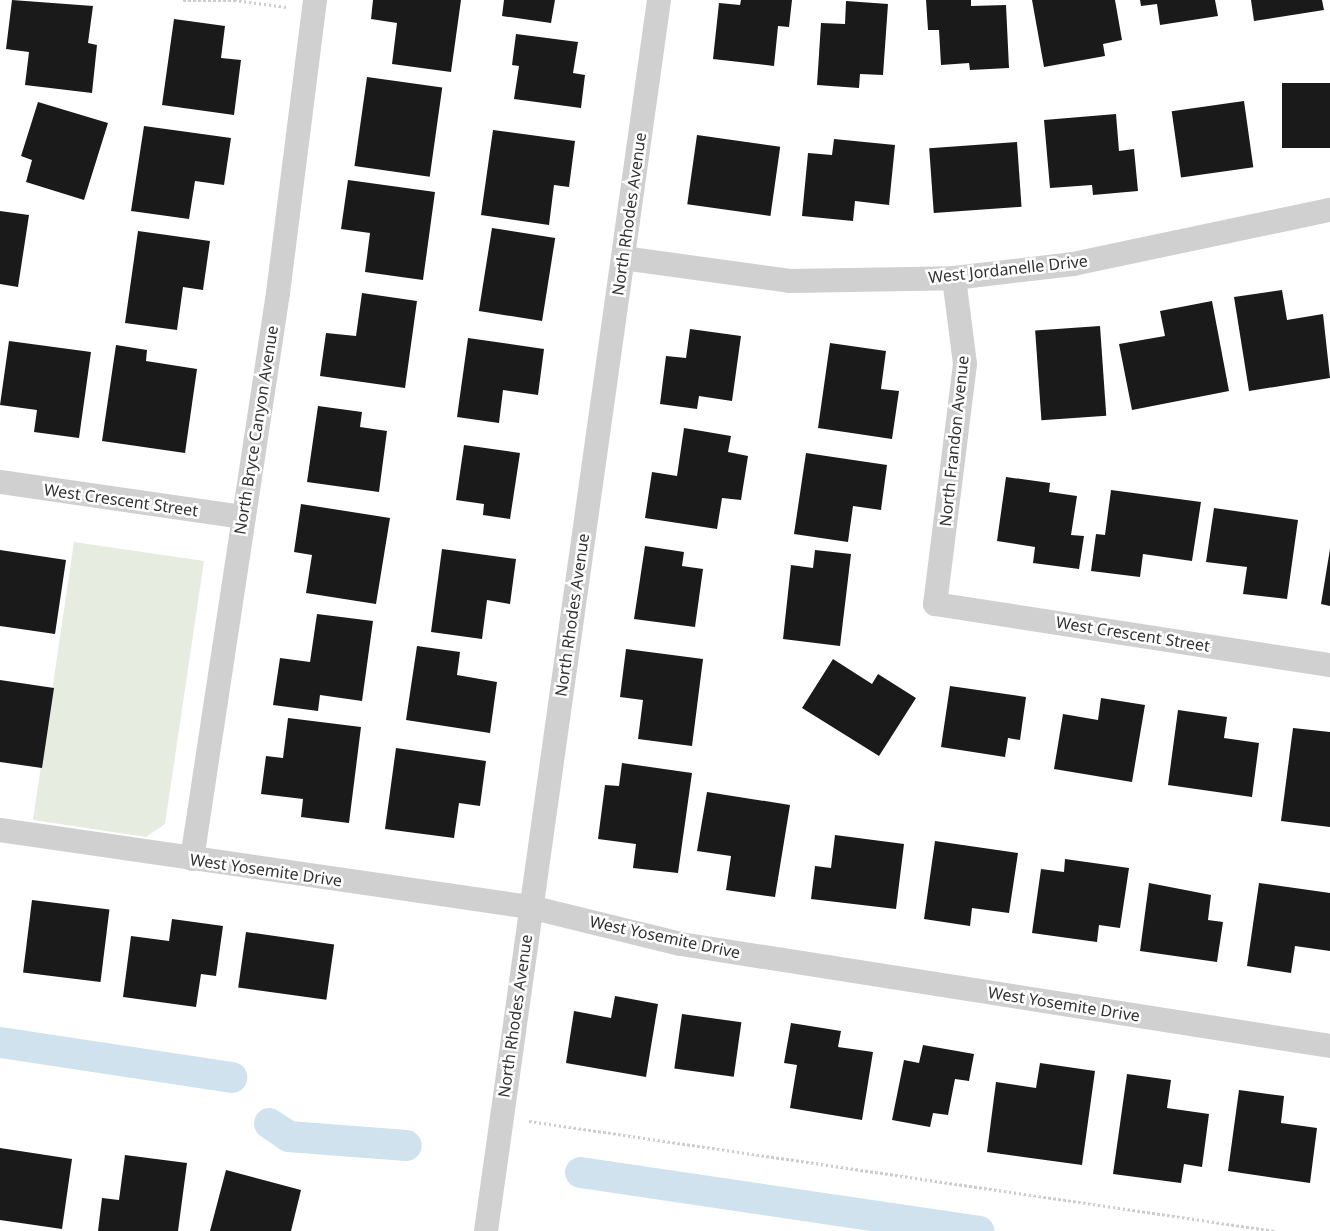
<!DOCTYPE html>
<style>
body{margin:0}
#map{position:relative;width:1330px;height:1231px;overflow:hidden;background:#fff;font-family:"Noto Sans",sans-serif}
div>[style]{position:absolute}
.green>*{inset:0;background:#e6ecdf}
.canal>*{height:31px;margin:-15.5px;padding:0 15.5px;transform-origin:15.5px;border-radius:15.5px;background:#cfe2ee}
.building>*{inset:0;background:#1a1a1a;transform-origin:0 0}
.path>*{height:3px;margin-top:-1.5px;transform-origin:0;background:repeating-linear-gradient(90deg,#cdcdcd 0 2.5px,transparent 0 5px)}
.minor>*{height:24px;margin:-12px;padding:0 12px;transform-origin:12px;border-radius:12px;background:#d0d0d0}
span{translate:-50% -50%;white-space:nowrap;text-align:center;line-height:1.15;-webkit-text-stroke:5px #fff;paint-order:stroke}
.street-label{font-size:16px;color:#333}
</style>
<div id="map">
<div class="green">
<div style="clip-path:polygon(74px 542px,204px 561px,165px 824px,146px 837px,33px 820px)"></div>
</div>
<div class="canal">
<div style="left:0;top:1042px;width:234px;rotate:8.6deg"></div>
<div style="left:269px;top:1123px;width:23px;rotate:34deg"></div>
<div style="left:288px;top:1136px;width:118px;rotate:4.4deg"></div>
<div style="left:580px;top:1172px;width:403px;rotate:8.4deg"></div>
</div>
<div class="building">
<div style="clip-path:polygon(12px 0,93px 6px,88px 43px,97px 45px,92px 93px,25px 85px,29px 52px,6px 49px)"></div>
<div style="clip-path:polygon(373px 0,461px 0,451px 72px,392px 64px,397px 23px,371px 19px)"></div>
<div style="clip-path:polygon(504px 0,555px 0,551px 23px,502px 16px)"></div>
<div style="clip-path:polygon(741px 0,792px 0,789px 27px,778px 26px,774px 66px,713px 59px,719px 3px,740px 5px)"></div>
<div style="clip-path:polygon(926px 0,971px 0,971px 6px,1006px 5px,1009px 68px,970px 70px,969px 63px,941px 65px,939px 30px,928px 30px)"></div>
<div style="clip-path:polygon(1032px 0,1115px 0,1122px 40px,1103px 44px,1105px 56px,1044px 67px)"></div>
<div style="clip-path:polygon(1140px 0,1215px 0,1218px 16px,1160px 25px,1157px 4px,1141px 6px)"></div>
<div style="clip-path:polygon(1251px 0,1322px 0,1324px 10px,1254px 21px)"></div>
<div style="clip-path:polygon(846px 1px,888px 4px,883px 75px,860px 74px,859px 88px,817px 85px,821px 23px,845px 24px)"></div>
<div style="clip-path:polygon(174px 19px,225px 26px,221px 58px,241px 60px,234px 115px,162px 105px)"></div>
<div style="clip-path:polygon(516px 34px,578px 42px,573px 73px,585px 75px,581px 108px,514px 99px,519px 66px,512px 65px)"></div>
<div style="left:367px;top:77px;width:76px;height:90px;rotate:8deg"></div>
<div style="left:1330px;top:83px;width:65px;height:48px;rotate:90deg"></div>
<div style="left:1244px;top:101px;width:67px;height:73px;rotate:82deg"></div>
<div style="clip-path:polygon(38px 102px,108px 123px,84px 200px,26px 182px,32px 160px,21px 156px)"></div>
<div style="clip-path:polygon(1116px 114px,1119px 151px,1134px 149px,1138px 191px,1093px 195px,1092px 185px,1050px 188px,1044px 120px)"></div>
<div style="clip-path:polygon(144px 126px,231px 138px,224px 185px,195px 181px,189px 219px,131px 211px)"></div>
<div style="clip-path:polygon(493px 130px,575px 141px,569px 187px,554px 185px,549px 225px,481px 215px)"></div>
<div style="left:697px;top:135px;width:84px;height:70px;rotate:8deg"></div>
<div style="clip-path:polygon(834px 139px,895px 145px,889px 205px,855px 201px,853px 221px,802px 216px,808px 153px,832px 155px)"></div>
<div style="left:1017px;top:142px;width:65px;height:88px;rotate:86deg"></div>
<div style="clip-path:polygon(348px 180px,435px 192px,423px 280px,365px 272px,370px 233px,341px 229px)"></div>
<div style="clip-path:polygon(0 211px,29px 215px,18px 287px,0 284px)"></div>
<div style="left:492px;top:228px;width:64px;height:84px;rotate:9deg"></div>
<div style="clip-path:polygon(138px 231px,210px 241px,203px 290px,183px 287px,177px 330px,125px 323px)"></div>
<div style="clip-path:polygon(1282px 290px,1287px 320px,1323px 314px,1330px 378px,1249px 391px,1234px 297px)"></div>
<div style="clip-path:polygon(362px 293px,417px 301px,405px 388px,320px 376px,326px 333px,356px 336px)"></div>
<div style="clip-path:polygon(1212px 301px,1229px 391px,1132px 410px,1119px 344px,1165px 336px,1160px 311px)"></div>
<div style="left:1100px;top:326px;width:90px;height:65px;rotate:86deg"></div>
<div style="clip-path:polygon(690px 329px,741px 336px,732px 401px,699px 396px,697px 409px,660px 404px,666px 356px,686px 358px)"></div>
<div style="clip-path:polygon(468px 338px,544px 349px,538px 395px,503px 390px,499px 423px,457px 417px)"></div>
<div style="clip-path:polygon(9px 341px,91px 352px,79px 438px,34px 432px,37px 410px,0 405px)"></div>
<div style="clip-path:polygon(830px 343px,886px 351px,881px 389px,899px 391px,892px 439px,818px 428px)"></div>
<div style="clip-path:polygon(116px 345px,147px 350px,146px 361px,197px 369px,185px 453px,102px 441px)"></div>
<div style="clip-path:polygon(318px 406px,362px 412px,360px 427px,387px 431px,379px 492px,307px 482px)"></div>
<div style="clip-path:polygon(684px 428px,731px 436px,728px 452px,748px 456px,741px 500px,722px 498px,717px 529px,645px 518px,652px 472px,677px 476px)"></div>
<div style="clip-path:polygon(464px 445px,520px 453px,510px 519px,483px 515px,484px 504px,456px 500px)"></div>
<div style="clip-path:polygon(806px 453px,887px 465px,881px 510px,853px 506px,848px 542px,794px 534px)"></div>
<div style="clip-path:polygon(1006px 477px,1050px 483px,1049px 492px,1077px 496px,1071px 535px,1084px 536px,1079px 569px,1033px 563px,1035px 547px,997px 541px)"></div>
<div style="clip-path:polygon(1111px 490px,1201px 502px,1192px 561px,1143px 554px,1140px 577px,1091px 571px,1096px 534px,1105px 535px)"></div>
<div style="clip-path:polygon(301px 504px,390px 518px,376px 604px,306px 593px,312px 555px,294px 552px)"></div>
<div style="clip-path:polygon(1214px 508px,1298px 520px,1287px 599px,1243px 594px,1247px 567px,1206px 562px)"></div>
<div style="clip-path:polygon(645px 546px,684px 552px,682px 566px,703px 569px,695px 627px,634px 619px)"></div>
<div style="clip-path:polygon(442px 549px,516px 559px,510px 604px,487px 600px,482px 639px,431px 632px)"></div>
<div style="clip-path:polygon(1330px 549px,1330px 606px,1321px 604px)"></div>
<div style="clip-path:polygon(0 550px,66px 560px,55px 634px,0 626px)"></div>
<div style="clip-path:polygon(815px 550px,851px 554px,840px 646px,783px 639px,791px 565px,813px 568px)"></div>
<div style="clip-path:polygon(317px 614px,373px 621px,362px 701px,320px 695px,318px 711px,273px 705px,280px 658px,310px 662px)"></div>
<div style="clip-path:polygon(417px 646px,460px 652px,457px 675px,497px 682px,490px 733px,406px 720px)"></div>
<div style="clip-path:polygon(626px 649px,703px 659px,692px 746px,638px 739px,643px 700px,620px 697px)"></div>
<div style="clip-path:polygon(833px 659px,872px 684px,878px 674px,916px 698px,879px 756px,802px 708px)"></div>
<div style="clip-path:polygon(0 680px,54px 688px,42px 768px,0 762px)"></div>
<div style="clip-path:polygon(950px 686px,1026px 697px,1020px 740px,1008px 738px,1005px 757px,941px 747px)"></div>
<div style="clip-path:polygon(1101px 698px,1145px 705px,1132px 782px,1054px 769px,1063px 714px,1098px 720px)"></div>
<div style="clip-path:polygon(1178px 710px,1227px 717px,1224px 738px,1259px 743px,1252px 797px,1168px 785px)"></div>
<div style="clip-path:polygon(288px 718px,361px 727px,349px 823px,301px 817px,303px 799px,261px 794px,266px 756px,283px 758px)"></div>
<div style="clip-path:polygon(1293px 728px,1330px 732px,1330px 827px,1281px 821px)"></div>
<div style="clip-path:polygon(396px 748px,486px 761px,480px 806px,459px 803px,454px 838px,385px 829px)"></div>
<div style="clip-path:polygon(622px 763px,692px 773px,678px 873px,633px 868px,636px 844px,598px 839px,605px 785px,619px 786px)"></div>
<div style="clip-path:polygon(707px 792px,790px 805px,775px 897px,726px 890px,731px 856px,697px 851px)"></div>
<div style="clip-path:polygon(835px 835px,904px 844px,896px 909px,811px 899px,815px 866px,831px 868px)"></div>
<div style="clip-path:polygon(935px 841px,1018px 853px,1009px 913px,972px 908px,970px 926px,924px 919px)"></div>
<div style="clip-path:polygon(1065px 859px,1129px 868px,1120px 928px,1099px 925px,1097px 942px,1032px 933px,1041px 869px,1064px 872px)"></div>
<div style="clip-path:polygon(1149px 883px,1211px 895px,1208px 920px,1223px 922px,1217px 962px,1140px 951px)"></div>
<div style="clip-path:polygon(1259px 883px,1330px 893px,1330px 951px,1295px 946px,1291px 973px,1247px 966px)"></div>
<div style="left:32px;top:900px;width:78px;height:73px;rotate:7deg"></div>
<div style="clip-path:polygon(172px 919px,223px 926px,216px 976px,201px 974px,196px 1007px,123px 997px,131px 936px,169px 941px)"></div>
<div style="left:246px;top:932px;width:89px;height:56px;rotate:8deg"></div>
<div style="clip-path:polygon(615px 996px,658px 1004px,646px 1077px,566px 1063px,574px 1011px,611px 1018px)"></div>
<div style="left:682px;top:1014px;width:60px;height:55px;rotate:8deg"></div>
<div style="clip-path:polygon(791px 1023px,841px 1031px,838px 1047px,873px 1052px,862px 1120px,790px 1108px,797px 1065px,784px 1063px)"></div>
<div style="clip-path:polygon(923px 1045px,974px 1054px,969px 1081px,955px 1079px,948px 1115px,933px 1113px,930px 1127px,892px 1120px,904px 1060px,919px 1063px)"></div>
<div style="clip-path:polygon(1040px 1063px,1095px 1071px,1082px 1165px,987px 1152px,996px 1082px,1036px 1088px)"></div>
<div style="clip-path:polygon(1127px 1074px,1171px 1080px,1167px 1108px,1209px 1114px,1202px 1167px,1184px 1164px,1181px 1183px,1113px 1174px)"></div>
<div style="clip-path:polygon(1239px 1090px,1284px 1096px,1281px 1123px,1317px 1128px,1310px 1183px,1228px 1171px)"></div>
<div style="clip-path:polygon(0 1148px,72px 1159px,62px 1229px,0 1220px)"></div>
<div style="clip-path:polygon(125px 1155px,187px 1163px,178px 1231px,98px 1231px,102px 1198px,119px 1200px)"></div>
<div style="clip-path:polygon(226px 1170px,301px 1190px,291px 1231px,210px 1231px)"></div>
</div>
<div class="path">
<div style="left:183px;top:0;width:51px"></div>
<div style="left:234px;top:0;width:53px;rotate:7.5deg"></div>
<div style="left:529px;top:1121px;width:754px;rotate:8.39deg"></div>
</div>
<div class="minor">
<div style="left:623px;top:258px;width:169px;rotate:7.8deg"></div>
<div style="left:790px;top:281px;width:164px;rotate:-1deg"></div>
<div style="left:954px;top:278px;width:120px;rotate:-6.7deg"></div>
<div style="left:1073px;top:264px;width:263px;rotate:-11.9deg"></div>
<div style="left:954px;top:278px;width:87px;rotate:82.7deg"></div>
<div style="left:965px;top:364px;width:242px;rotate:97.1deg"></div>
<div style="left:935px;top:604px;width:400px;rotate:8.8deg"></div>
<div style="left:0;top:482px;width:246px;rotate:8.2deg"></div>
<div style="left:0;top:830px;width:536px;rotate:8.27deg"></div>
<div style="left:530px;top:907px;width:155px;rotate:13.8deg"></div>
<div style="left:681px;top:944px;width:657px;rotate:8.93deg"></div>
<div style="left:192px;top:859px;width:572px;rotate:-81.36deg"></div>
<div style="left:278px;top:293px;width:295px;rotate:-82.8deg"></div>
<div style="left:486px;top:1231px;width:1243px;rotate:-82deg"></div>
</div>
<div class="street-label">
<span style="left:629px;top:214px;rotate:-82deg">North Rhodes Avenue</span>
<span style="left:1008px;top:269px;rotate:-6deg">West Jordanelle Drive</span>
<span style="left:256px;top:430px;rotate:-81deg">North Bryce Canyon Avenue</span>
<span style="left:954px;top:441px;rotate:-84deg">North Frandon Avenue</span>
<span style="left:121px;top:500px;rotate:8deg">West Crescent Street</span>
<span style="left:572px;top:615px;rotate:-82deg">North Rhodes Avenue</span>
<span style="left:1133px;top:634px;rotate:9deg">West Crescent Street</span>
<span style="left:266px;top:870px;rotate:8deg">West Yosemite Drive</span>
<span style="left:665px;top:937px;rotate:12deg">West Yosemite Drive</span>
<span style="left:1064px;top:1004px;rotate:9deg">West Yosemite Drive</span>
<span style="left:515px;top:1016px;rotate:-82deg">North Rhodes Avenue</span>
</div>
</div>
